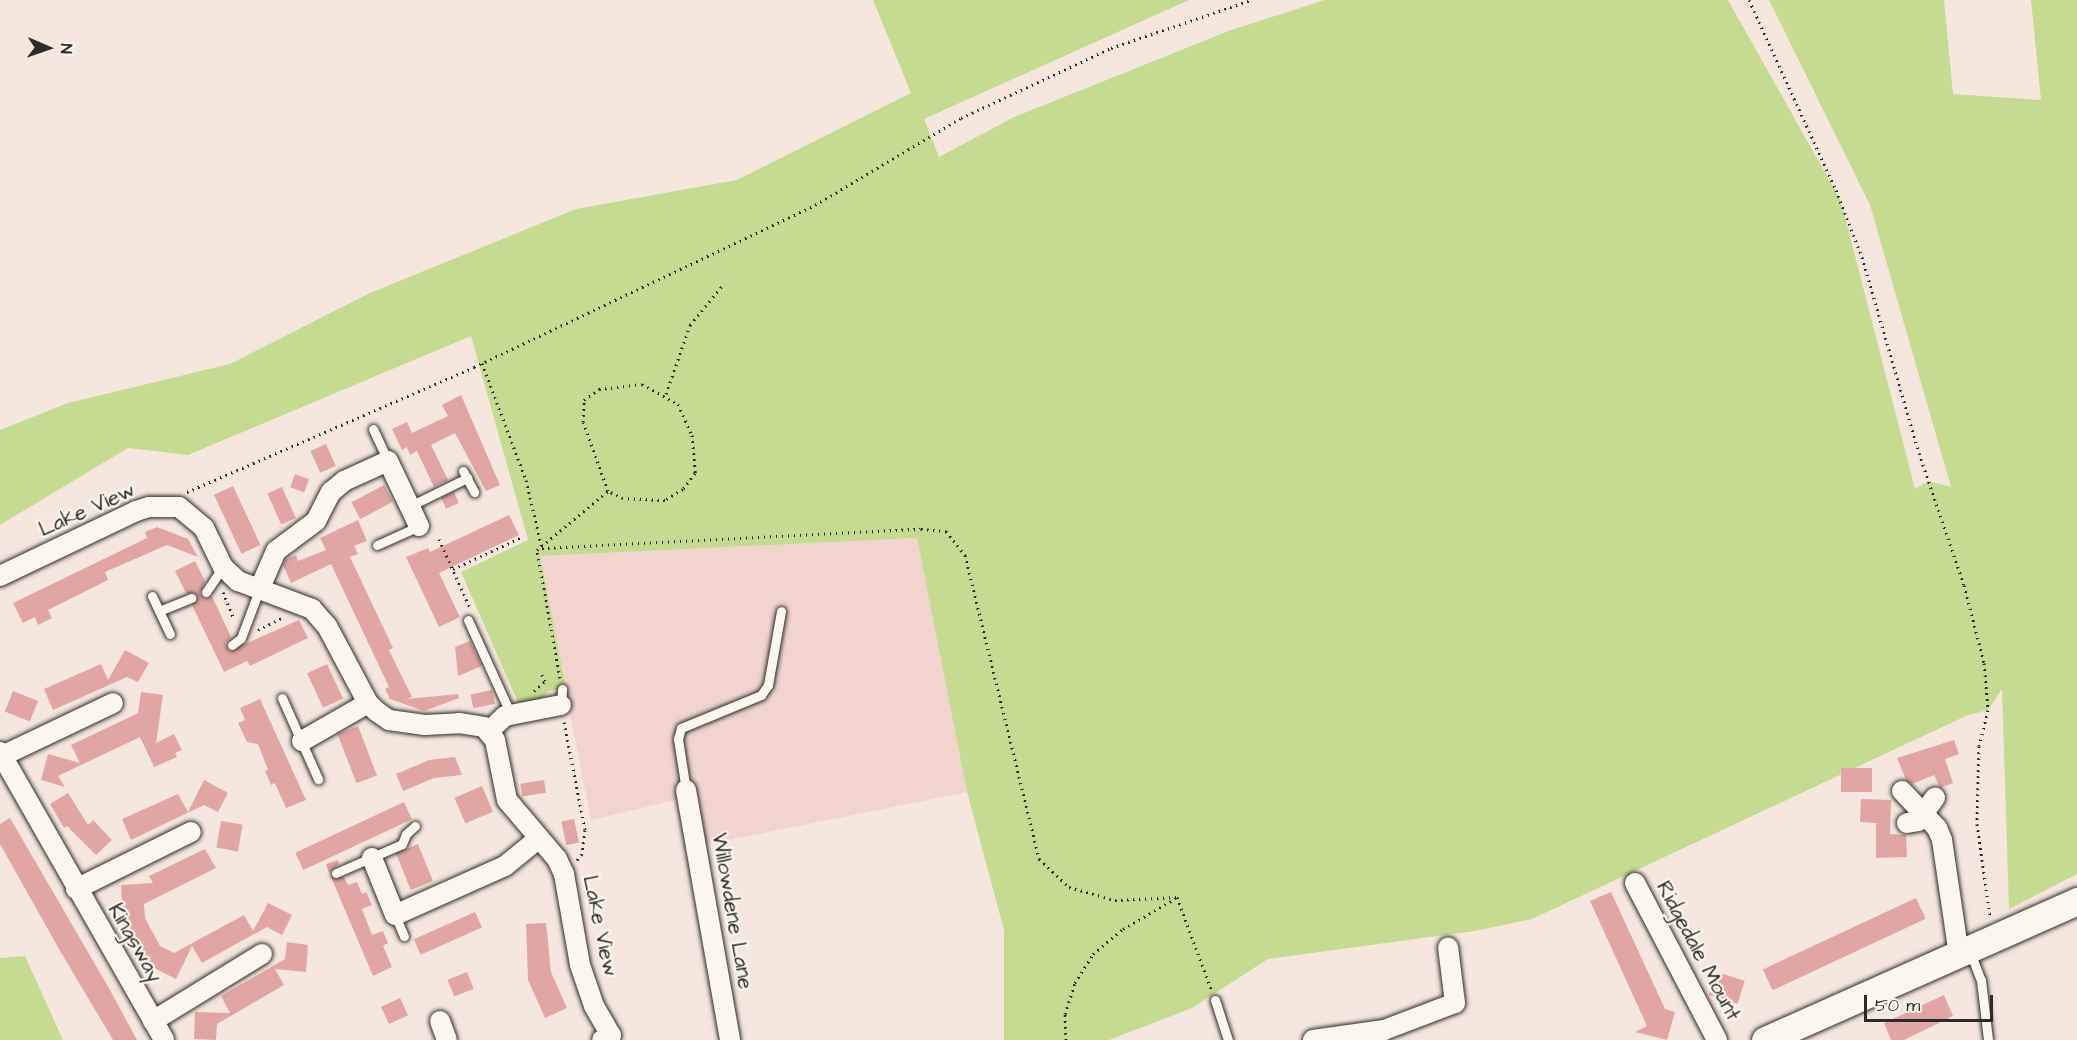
<!DOCTYPE html>
<style>
body{margin:0}
#map{position:relative;width:2077px;height:1040px;overflow:hidden;background:#f6e7de;font-family:"Architects Daughter",sans-serif}
div>[style]{position:absolute}
.built>*{inset:0;background:#f0d4cd}
.green>*{inset:0;background:#c5db91}
.building>*{inset:0;background:#e1a6a4;transform-origin:0 0}
.path>*{height:3px;margin-top:-1.5px;transform-origin:0;background:repeating-linear-gradient(90deg,#2b2b2b 0 1.5px,transparent 0 6px)}
.roads{filter:drop-shadow(0 0 2px #2b2b2b) drop-shadow(0 0 2px #2b2b2b)}
.lane>*{height:9px;margin:-4.5px;padding:0 4.5px;transform-origin:4.5px;border-radius:4.5px;background:#fbf7ec}
.street>*{height:20px;margin:-10px;padding:0 10px;transform-origin:10px;border-radius:10px;background:#fbf7ec}
.secondary>*{height:27px;margin:-13.5px;padding:0 13.5px;transform-origin:13.5px;border-radius:13.5px;background:#fbf7ec}
span{translate:-50% -50%;white-space:nowrap;text-align:center;line-height:1.15;-webkit-text-stroke:4.5px #fbf7ec;paint-order:stroke}
.street-label{font-size:21px;color:#2b2b2b}
.north{position:absolute;left:18px;top:18px;width:60px;height:60px;-webkit-text-stroke:4px #fbf7ec;paint-order:stroke;rotate:92deg;font-size:16px;font-weight:700;line-height:24px;text-align:center;color:#2b2b2b}
.north::after{content:'';display:block;margin:auto;width:21px;height:27px;background:#2b2b2b;clip-path:polygon(50% 0,100% 100%,50% 72%,0 100%)}
.scale{position:absolute;left:1864px;top:995px;width:129px;height:27px;box-sizing:border-box;border:3px solid #2b2b2b;border-top:0;padding-left:8px;font-size:18px;line-height:21px;white-space:nowrap;color:#2b2b2b;-webkit-text-stroke:4px #fbf7ec;paint-order:stroke}
</style>
<div id="map">
<div class="built">
<div style="clip-path:polygon(917px 538px,967px 792px,694px 847px,680px 799px,591px 820px,539px 556px)"></div>
</div>
<div class="green">
<div style="clip-path:polygon(873px 0,1189px 0,924px 119px,939px 157px,1014px 117px,1231px 30px,1325px 0,1728px 0,1841px 201px,1915px 489px,1928px 481px,1951px 487px,1870px 205px,1769px 0,1944px 0,1953px 94px,2041px 100px,2031px 0,2077px 0,2077px 874px,2009px 909px,2002px 689px,1988px 710px,1968px 715px,1532px 919px,1474px 931px,1268px 959px,1192px 1008px,1109px 1040px,1004px 1040px,1004px 930px,967px 792px,917px 538px,540px 556px,566px 688px,549px 691px,540px 701px,518px 702px,461px 572px,528px 540px,471px 336px,188px 455px,128px 448px,0 525px,0 430px,68px 403px,230px 364px,370px 293px,576px 209px,737px 180px,911px 93px)"></div>
<div style="clip-path:polygon(25px 956px,63px 1040px,0 1040px,0 958px)"></div>
</div>
<div class="building">
<div style="clip-path:polygon(461px 395px,500px 485px,486px 491px,455px 433px,431px 445px,448px 480px,434px 487px,417px 451px,410px 455px,407px 447px,402px 450px,392px 429px,407px 422px,412px 433px,448px 416px,442px 405px)"></div>
<div style="left:326px;top:444px;width:24px;height:17px;rotate:66deg"></div>
<div style="left:295px;top:474px;width:15px;height:14px;rotate:20deg"></div>
<div style="left:384px;top:485px;width:19px;height:37px;rotate:62deg"></div>
<div style="left:233px;top:486px;width:65px;height:21px;rotate:65deg"></div>
<div style="left:282px;top:487px;width:34px;height:16px;rotate:66deg"></div>
<div style="left:454px;top:492px;width:12px;height:14px;rotate:66deg"></div>
<div style="clip-path:polygon(509px 515px,519px 535px,439px 573px,460px 617px,439px 627px,406px 557px,428px 548px,430px 552px)"></div>
<div style="clip-path:polygon(358px 520px,367px 541px,354px 546px,358px 554px,350px 557px,393px 648px,389px 650px,412px 697px,407px 699px,458px 694px,459px 698px,424px 711px,390px 699px,385px 689px,389px 687px,331px 564px,291px 583px,283px 565px,285px 560px,296px 555px,298px 561px,326px 550px,320px 538px)"></div>
<div style="clip-path:polygon(157px 527px,188px 539px,198px 557px,167px 545px,105px 572px,108px 580px,48px 610px,52px 618px,38px 625px,35px 617px,23px 623px,13px 603px,147px 538px,145px 532px)"></div>
<div style="clip-path:polygon(195px 561px,205px 581px,200px 594px,205px 599px,212px 596px,231px 637px,226px 643px,229px 651px,299px 620px,308px 638px,250px 666px,247px 661px,224px 672px,192px 605px,197px 595px,186px 593px,175px 571px)"></div>
<div style="clip-path:polygon(470px 641px,482px 666px,458px 676px,455px 647px)"></div>
<div style="clip-path:polygon(125px 650px,149px 663px,138px 682px,127px 677px,53px 710px,44px 689px,101px 664px,108px 680px)"></div>
<div style="left:327px;top:664px;width:38px;height:22px;rotate:65deg"></div>
<div style="left:492px;top:690px;width:14px;height:22px;rotate:78deg"></div>
<div style="left:13px;top:691px;width:27px;height:22px;rotate:22deg"></div>
<div style="clip-path:polygon(141px 692px,163px 695px,156px 743px,174px 734px,182px 750px,175px 753px,177px 757px,154px 767px,140px 737px,58px 776px,65px 787px,41px 780px,48px 754px,80px 763px,71px 745px,138px 713px)"></div>
<div style="clip-path:polygon(260px 699px,306px 800px,286px 808px,275px 783px,271px 785px,265px 771px,268px 770px,258px 744px,247px 742px,238px 723px,245px 720px,240px 708px)"></div>
<div style="left:358px;top:726px;width:53px;height:22px;rotate:69deg"></div>
<div style="clip-path:polygon(1954px 740px,1959px 754px,1945px 759px,1953px 783px,1940px 788px,1934px 775px,1912px 784px,1906px 780px,1897px 758px)"></div>
<div style="clip-path:polygon(455px 757px,462px 775px,434px 778px,403px 791px,396px 774px,429px 760px)"></div>
<div style="left:1872px;top:768px;width:24px;height:31px;rotate:90deg"></div>
<div style="clip-path:polygon(204px 780px,228px 793px,218px 812px,204px 805px,131px 840px,122px 819px,178px 794px,188px 812px)"></div>
<div style="left:544px;top:780px;width:13px;height:24px;rotate:81deg"></div>
<div style="left:482px;top:786px;width:28px;height:30px;rotate:67deg"></div>
<div style="clip-path:polygon(68px 793px,88px 825px,93px 820px,112px 840px,96px 855px,67px 826px,64px 828px,50px 804px)"></div>
<div style="clip-path:polygon(1861px 799px,1891px 800px,1890px 834px,1906px 835px,1907px 857px,1876px 858px,1876px 823px,1860px 822px)"></div>
<div style="left:404px;top:802px;width:19px;height:120px;rotate:65deg"></div>
<div style="clip-path:polygon(10px 818px,110px 990px,137px 1040px,113px 1040px,59px 949px,0 844px,0 824px)"></div>
<div style="left:574px;top:819px;width:24px;height:13px;rotate:78deg"></div>
<div style="left:221px;top:821px;width:22px;height:27px;rotate:10deg"></div>
<div style="left:418px;top:844px;width:40px;height:24px;rotate:68deg"></div>
<div style="clip-path:polygon(205px 849px,216px 868px,144px 904px,145px 918px,160px 946px,174px 953px,244px 915px,253px 931px,268px 903px,292px 915px,282px 935px,267px 927px,202px 963px,192px 946px,176px 979px,144px 963px,123px 925px,121px 885px,153px 883px,149px 876px)"></div>
<div style="clip-path:polygon(338px 860px,339px 864px,329px 873px,326px 864px)"></div>
<div style="clip-path:polygon(331px 877px,344px 877px,348px 885px,357px 882px,362px 894px,366px 892px,372px 905px,362px 909px,372px 935px,383px 931px,388px 943px,383px 946px,392px 967px,373px 976px)"></div>
<div style="clip-path:polygon(1611px 892px,1665px 1009px,1675px 1012px,1667px 1040px,1635px 1032px,1647px 1026px,1590px 901px)"></div>
<div style="left:1916px;top:898px;width:23px;height:169px;rotate:65deg"></div>
<div style="left:475px;top:912px;width:17px;height:67px;rotate:66deg"></div>
<div style="clip-path:polygon(546px 923px,551px 972px,567px 1008px,545px 1018px,528px 980px,526px 924px)"></div>
<div style="clip-path:polygon(287px 942px,308px 945px,306px 972px,275px 969px,284px 985px,217px 1024px,216px 1040px,194px 1039px,195px 1012px,230px 1013px,221px 996px,285px 959px)"></div>
<div style="left:467px;top:972px;width:18px;height:21px;rotate:68deg"></div>
<div style="left:1716px;top:972px;width:30px;height:24px;rotate:17deg"></div>
<div style="clip-path:polygon(1944px 995px,1953px 1016px,1904px 1040px,1891px 1040px,1884px 1023px)"></div>
<div style="left:400px;top:998px;width:19px;height:21px;rotate:65deg"></div>
</div>
<div class="path">
<div style="left:1749px;top:0;width:209px;rotate:65.4deg"></div>
<div style="left:1836px;top:190px;width:72px;rotate:68.8deg"></div>
<div style="left:1862px;top:257px;width:204px;rotate:73.8deg"></div>
<div style="left:1919px;top:453px;width:139px;rotate:71.2deg"></div>
<div style="left:1964px;top:585px;width:81px;rotate:75.6deg"></div>
<div style="left:1984px;top:663px;width:47px;rotate:85.1deg"></div>
<div style="left:1988px;top:710px;width:37px;rotate:104deg"></div>
<div style="left:1979px;top:746px;width:78px;rotate:91.5deg"></div>
<div style="left:1977px;top:824px;width:94px;rotate:82deg"></div>
<div style="left:482px;top:363px;width:125px;rotate:69.4deg"></div>
<div style="left:526px;top:480px;width:70px;rotate:76.8deg"></div>
<div style="left:542px;top:548px;width:379px;rotate:-2.9deg"></div>
<div style="left:921px;top:529px;width:25px;rotate:5deg"></div>
<div style="left:946px;top:531px;width:31px;rotate:52deg"></div>
<div style="left:965px;top:555px;width:313px;rotate:76.3deg"></div>
<div style="left:1039px;top:859px;width:41px;rotate:43deg"></div>
<div style="left:1069px;top:887px;width:48px;rotate:15.8deg"></div>
<div style="left:1115px;top:900px;width:62px;rotate:-2.8deg"></div>
<div style="left:1177px;top:897px;width:98px;rotate:69.7deg"></div>
<div style="left:642px;top:384px;width:41px;rotate:29.1deg"></div>
<div style="left:678px;top:404px;width:34px;rotate:66deg"></div>
<div style="left:692px;top:435px;width:38px;rotate:85deg"></div>
<div style="left:695px;top:473px;width:20px;rotate:127deg"></div>
<div style="left:683px;top:489px;width:21px;rotate:149deg"></div>
<div style="left:665px;top:500px;width:42px;rotate:-177.3deg"></div>
<div style="left:623px;top:498px;width:17px;rotate:-155deg"></div>
<div style="left:608px;top:491px;width:73px;rotate:-109.9deg"></div>
<div style="left:583px;top:422px;width:22px;rotate:-87deg"></div>
<div style="left:584px;top:400px;width:19px;rotate:-36deg"></div>
<div style="left:599px;top:389px;width:43px;rotate:-6.6deg"></div>
<div style="left:666px;top:394px;width:73px;rotate:-70.8deg"></div>
<div style="left:690px;top:325px;width:50px;rotate:-50.6deg"></div>
<div style="left:187px;top:492px;width:313px;rotate:-23.5deg"></div>
<div style="left:474px;top:367px;width:378px;rotate:-25.4deg"></div>
<div style="left:815px;top:205px;width:170px;rotate:-30.8deg"></div>
<div style="left:961px;top:118px;width:166px;rotate:-25deg"></div>
<div style="left:1111px;top:48px;width:148px;rotate:-18.9deg"></div>
<div style="left:439px;top:539px;width:76px;rotate:65.8deg"></div>
<div style="left:453px;top:569px;width:78px;rotate:-24.9deg"></div>
<div style="left:223px;top:592px;width:29px;rotate:68deg"></div>
<div style="left:258px;top:630px;width:27px;rotate:-27deg"></div>
<div style="left:560px;top:678px;width:130px;rotate:-100.2deg"></div>
<div style="left:537px;top:550px;width:92px;rotate:-39.7deg"></div>
<div style="left:534px;top:691px;width:15px;rotate:-42deg"></div>
<div style="left:545px;top:681px;width:7px;rotate:-117deg"></div>
<div style="left:564px;top:722px;width:110px;rotate:79deg"></div>
<div style="left:585px;top:830px;width:24px;rotate:97deg"></div>
<div style="left:582px;top:854px;width:8px;rotate:130deg"></div>
<div style="left:1066px;top:1040px;width:26px;rotate:-92deg"></div>
<div style="left:1065px;top:1014px;width:33px;rotate:-72deg"></div>
<div style="left:1075px;top:983px;width:34px;rotate:-58deg"></div>
<div style="left:1093px;top:954px;width:39px;rotate:-40deg"></div>
<div style="left:1123px;top:929px;width:61px;rotate:-30.3deg"></div>
</div>
<div class="roads">
<div class="lane">
<div style="left:373px;top:429px;width:35px;rotate:65deg"></div>
<div style="left:463px;top:471px;width:24px;rotate:62deg"></div>
<div style="left:410px;top:506px;width:64px;rotate:-26.2deg"></div>
<div style="left:377px;top:545px;width:46px;rotate:-24.3deg"></div>
<div style="left:206px;top:592px;width:30px;rotate:-56deg"></div>
<div style="left:152px;top:596px;width:42px;rotate:64.7deg"></div>
<div style="left:159px;top:611px;width:35px;rotate:-22deg"></div>
<div style="left:468px;top:620px;width:104px;rotate:65.6deg"></div>
<div style="left:232px;top:645px;width:11px;rotate:-38deg"></div>
<div style="left:241px;top:638px;width:51px;rotate:-69.4deg"></div>
<div style="left:282px;top:698px;width:89px;rotate:66deg"></div>
<div style="left:561px;top:705px;width:16px;rotate:-86deg"></div>
<div style="left:686px;top:790px;width:52px;rotate:-98.9deg"></div>
<div style="left:678px;top:739px;width:11px;rotate:-75deg"></div>
<div style="left:681px;top:728px;width:87px;rotate:-22.4deg"></div>
<div style="left:761px;top:695px;width:12px;rotate:-55deg"></div>
<div style="left:768px;top:685px;width:75px;rotate:-80deg"></div>
<div style="left:336px;top:873px;width:72px;rotate:-23.7deg"></div>
<div style="left:402px;top:844px;width:11px;rotate:-68deg"></div>
<div style="left:406px;top:834px;width:12px;rotate:-42deg"></div>
<div style="left:395px;top:915px;width:23px;rotate:67deg"></div>
<div style="left:1970px;top:952px;width:30px;rotate:69deg"></div>
<div style="left:1981px;top:980px;width:60px;rotate:83.3deg"></div>
<div style="left:1215px;top:1000px;width:42px;rotate:72deg"></div>
</div>
<div class="street">
<div style="left:0;top:576px;width:151px;rotate:-25.5deg"></div>
<div style="left:136px;top:511px;width:14px;rotate:-17deg"></div>
<div style="left:149px;top:507px;width:30px"></div>
<div style="left:179px;top:507px;width:33px;rotate:40deg"></div>
<div style="left:204px;top:528px;width:43px;rotate:64deg"></div>
<div style="left:223px;top:567px;width:21px;rotate:43deg"></div>
<div style="left:238px;top:581px;width:79px;rotate:20.7deg"></div>
<div style="left:312px;top:609px;width:23px;rotate:49deg"></div>
<div style="left:327px;top:626px;width:87px;rotate:62deg"></div>
<div style="left:368px;top:703px;width:11px;rotate:45deg"></div>
<div style="left:376px;top:711px;width:16px;rotate:35deg"></div>
<div style="left:389px;top:720px;width:36px;rotate:8deg"></div>
<div style="left:425px;top:725px;width:34px;rotate:-3deg"></div>
<div style="left:459px;top:723px;width:25px;rotate:9deg"></div>
<div style="left:484px;top:727px;width:17px;rotate:50deg"></div>
<div style="left:495px;top:740px;width:61px;rotate:78.7deg"></div>
<div style="left:507px;top:800px;width:77px;rotate:49.7deg"></div>
<div style="left:557px;top:859px;width:17px;rotate:65deg"></div>
<div style="left:564px;top:874px;width:92px;rotate:80deg"></div>
<div style="left:580px;top:965px;width:43px;rotate:71.1deg"></div>
<div style="left:594px;top:1006px;width:34px;rotate:60deg"></div>
<div style="left:611px;top:1035px;width:10px;rotate:151deg"></div>
<div style="left:259px;top:590px;width:43px;rotate:-66.4deg"></div>
<div style="left:276px;top:551px;width:50px;rotate:-36.9deg"></div>
<div style="left:316px;top:521px;width:33px;rotate:-63deg"></div>
<div style="left:331px;top:492px;width:17px;rotate:-40deg"></div>
<div style="left:344px;top:481px;width:48px;rotate:-24.4deg"></div>
<div style="left:388px;top:461px;width:72px;rotate:64.5deg"></div>
<div style="left:489px;top:731px;width:22px;rotate:-43deg"></div>
<div style="left:505px;top:716px;width:57px;rotate:-11.1deg"></div>
<div style="left:302px;top:741px;width:76px;rotate:-29.9deg"></div>
<div style="left:0;top:752px;width:331px;rotate:60.3deg"></div>
<div style="left:0;top:757px;width:125px;rotate:-25.5deg"></div>
<div style="left:686px;top:790px;width:254px;rotate:80deg"></div>
<div style="left:1902px;top:791px;width:51px;rotate:46.6deg"></div>
<div style="left:1937px;top:828px;width:13px;rotate:67deg"></div>
<div style="left:1942px;top:840px;width:116px;rotate:81.6deg"></div>
<div style="left:1907px;top:823px;width:11px;rotate:-10deg"></div>
<div style="left:1918px;top:821px;width:29px;rotate:-54deg"></div>
<div style="left:372px;top:858px;width:61px;rotate:68deg"></div>
<div style="left:395px;top:915px;width:120px;rotate:-24deg"></div>
<div style="left:505px;top:866px;width:43px;rotate:-39.3deg"></div>
<div style="left:1635px;top:883px;width:177px;rotate:62.4deg"></div>
<div style="left:76px;top:889px;width:128px;rotate:-26.4deg"></div>
<div style="left:153px;top:1021px;width:128px;rotate:-31.6deg"></div>
<div style="left:440px;top:1021px;width:20px;rotate:70deg"></div>
<div style="left:1313px;top:1040px;width:72px;rotate:-8deg"></div>
<div style="left:1384px;top:1030px;width:76px;rotate:-20.8deg"></div>
<div style="left:1455px;top:1003px;width:56px;rotate:-97.1deg"></div>
</div>
<div class="secondary">
<div style="left:1765px;top:1040px;width:342px;rotate:-24deg"></div>
</div>
</div>
<div class="street-label">
<span style="left:87px;top:510px;rotate:-24deg">Lake View</span>
<span style="left:732px;top:911px;rotate:80deg">Willowdene Lane</span>
<span style="left:600px;top:926px;rotate:78deg">Lake View</span>
<span style="left:135px;top:943px;rotate:60deg">Kingsway</span>
<span style="left:1698px;top:951px;rotate:62deg">Ridgedale Mount</span>
</div>
<div class="north">N</div>
<div class="scale">50 m</div>
</div>
